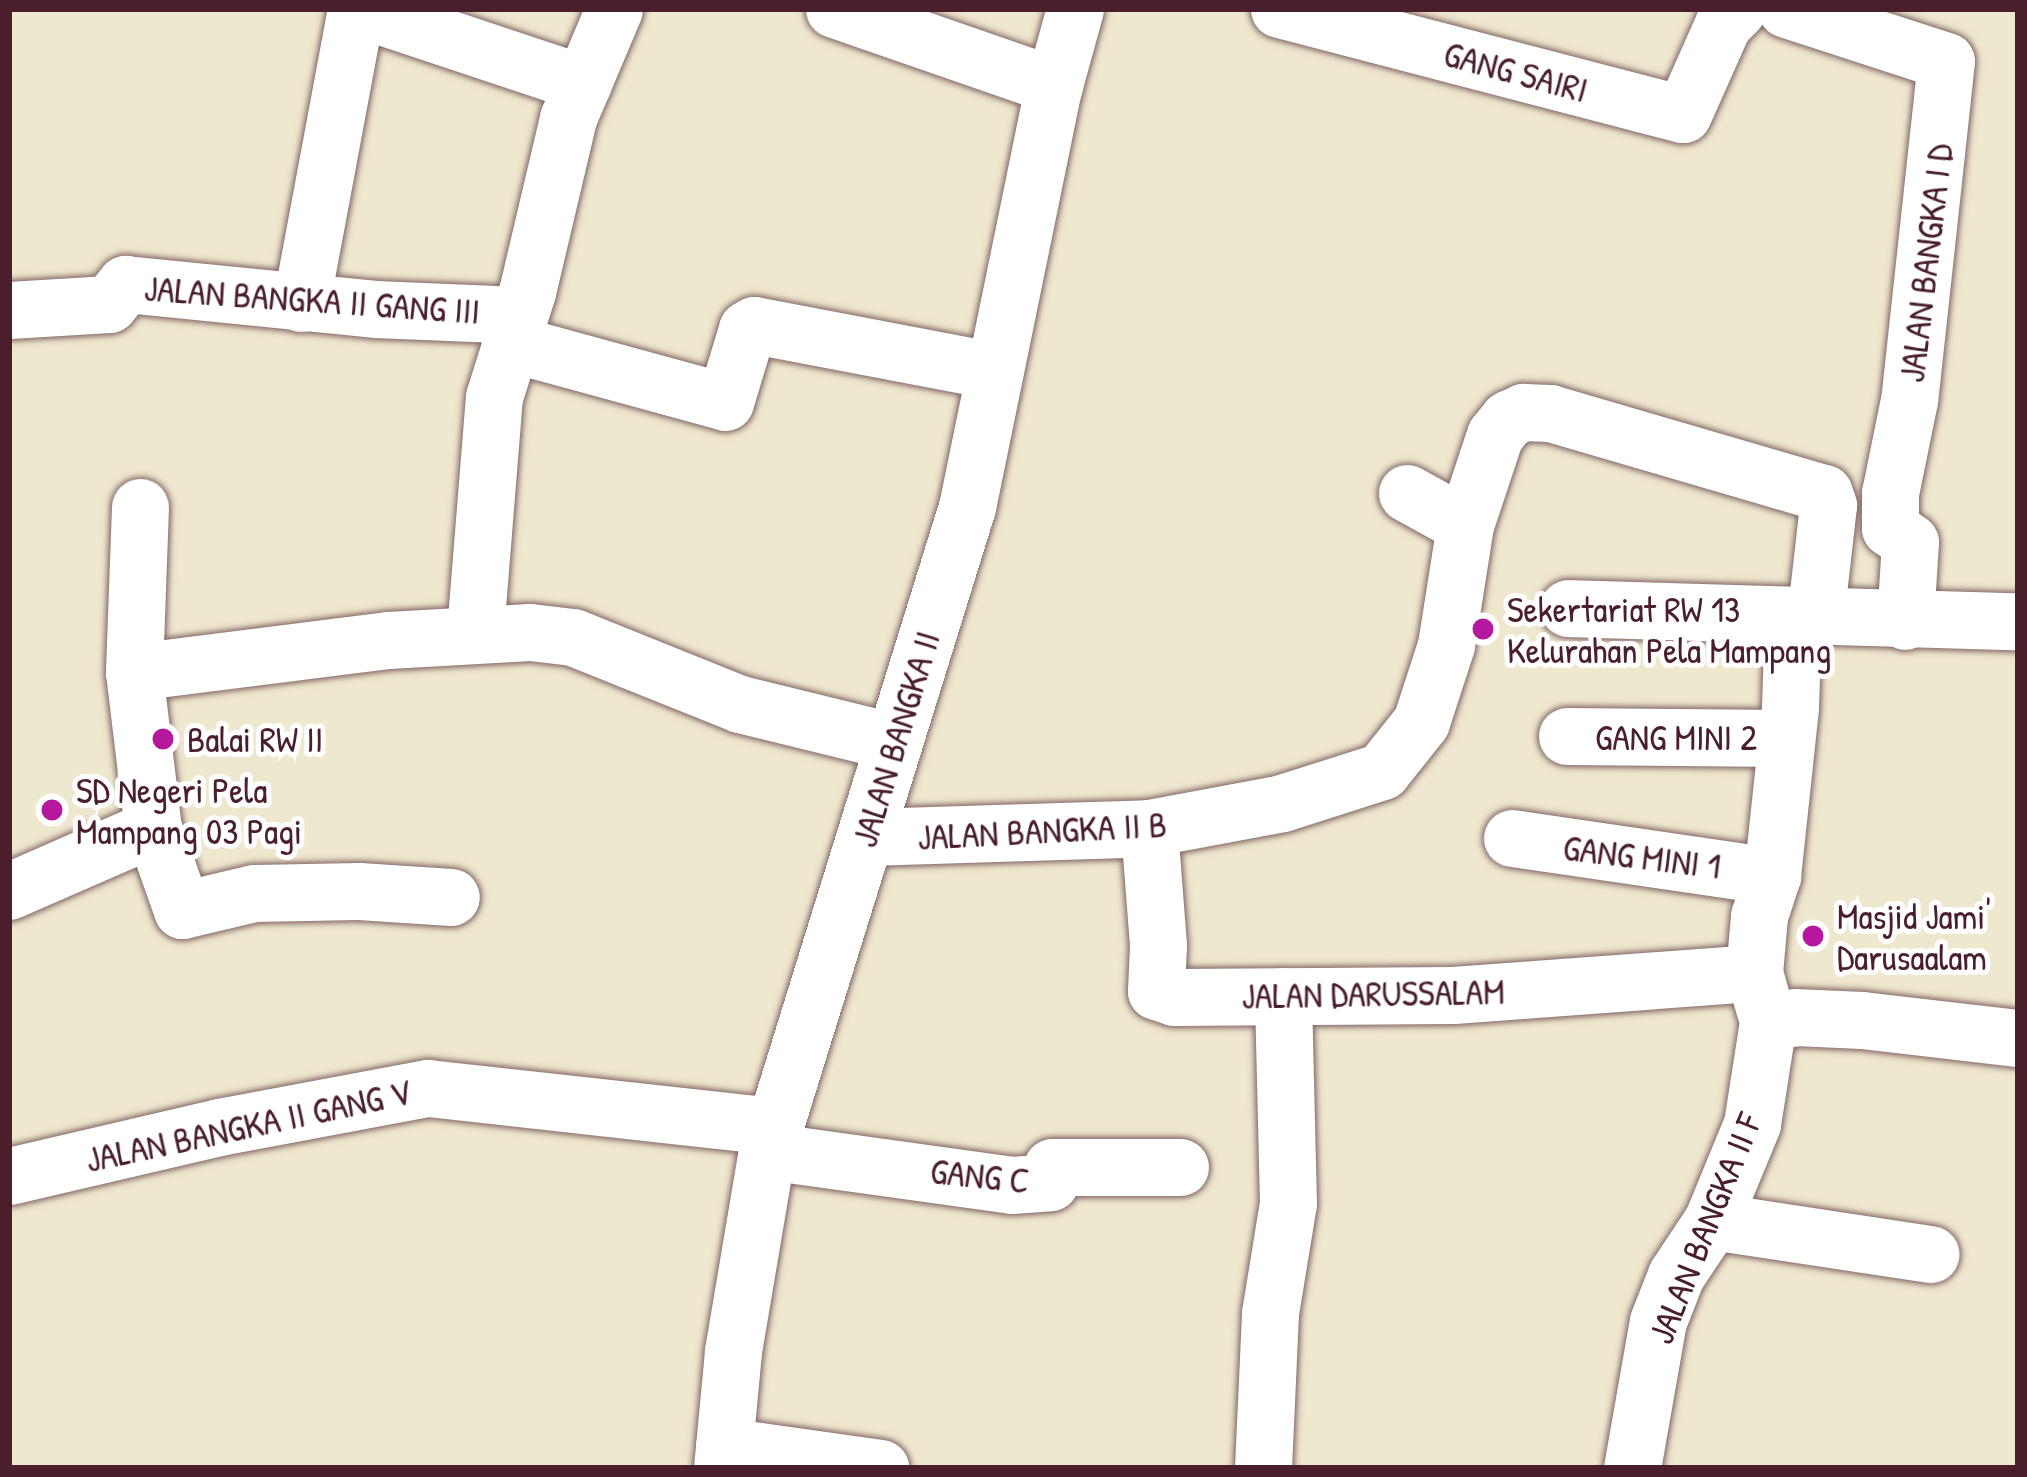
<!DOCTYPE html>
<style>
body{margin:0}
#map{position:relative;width:2027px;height:1477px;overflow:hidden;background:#eee8ce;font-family:"Patrick Hand",sans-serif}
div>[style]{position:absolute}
.roads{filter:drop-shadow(0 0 3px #836564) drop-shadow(0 0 3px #836564)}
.minor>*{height:57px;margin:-28.5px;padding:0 28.5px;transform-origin:28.5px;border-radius:28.5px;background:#fff}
.dots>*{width:33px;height:33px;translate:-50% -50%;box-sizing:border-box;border:6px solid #fff;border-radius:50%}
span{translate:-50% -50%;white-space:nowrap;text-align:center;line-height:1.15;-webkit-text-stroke:10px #fff;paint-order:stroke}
.street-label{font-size:36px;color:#4a1f2b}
.poi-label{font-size:36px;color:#4a1f2b}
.left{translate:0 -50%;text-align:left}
.frame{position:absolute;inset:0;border:12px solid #4a1f2b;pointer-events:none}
</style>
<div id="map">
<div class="roads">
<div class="minor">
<div style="left:360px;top:9px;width:235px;rotate:18.4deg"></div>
<div style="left:834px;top:9px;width:233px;rotate:19.1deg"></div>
<div style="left:1279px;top:9px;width:417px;rotate:14.6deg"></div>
<div style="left:1683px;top:114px;width:98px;rotate:-66deg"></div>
<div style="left:1723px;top:24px;width:21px;rotate:-45deg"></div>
<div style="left:1786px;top:9px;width:168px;rotate:18deg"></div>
<div style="left:1946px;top:61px;width:341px;rotate:96.2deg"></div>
<div style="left:1909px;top:400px;width:95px;rotate:101.5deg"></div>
<div style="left:1890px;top:493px;width:35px;rotate:90deg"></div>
<div style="left:1890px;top:528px;width:24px;rotate:35deg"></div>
<div style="left:1910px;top:542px;width:79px;rotate:93.6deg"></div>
<div style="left:301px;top:303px;width:299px;rotate:-79.4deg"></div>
<div style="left:9px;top:310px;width:100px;rotate:-3.4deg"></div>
<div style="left:109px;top:304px;width:26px;rotate:-51deg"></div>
<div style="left:125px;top:284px;width:251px;rotate:5.7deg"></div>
<div style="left:375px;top:309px;width:143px;rotate:2.4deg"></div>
<div style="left:510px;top:343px;width:223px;rotate:15.3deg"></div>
<div style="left:725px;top:402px;width:76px;rotate:-73.2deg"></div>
<div style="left:747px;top:329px;width:8px;rotate:-30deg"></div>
<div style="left:754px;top:325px;width:245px;rotate:10.8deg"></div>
<div style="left:1407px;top:493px;width:66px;rotate:28.9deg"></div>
<div style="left:140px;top:507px;width:165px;rotate:92.1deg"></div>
<div style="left:134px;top:672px;width:256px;rotate:-7.2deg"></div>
<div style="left:388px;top:640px;width:142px;rotate:-3.2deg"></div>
<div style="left:530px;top:632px;width:43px;rotate:6.6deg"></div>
<div style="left:573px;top:637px;width:180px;rotate:21.9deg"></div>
<div style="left:740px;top:704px;width:155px;rotate:13.8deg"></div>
<div style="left:1568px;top:608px;width:450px;rotate:1.7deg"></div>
<div style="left:475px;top:632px;width:236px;rotate:-85.4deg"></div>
<div style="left:494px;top:397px;width:110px;rotate:-72.6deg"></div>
<div style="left:527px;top:292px;width:179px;rotate:-76.7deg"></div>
<div style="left:568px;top:118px;width:118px;rotate:-67.1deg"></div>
<div style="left:134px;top:672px;width:157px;rotate:83.1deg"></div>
<div style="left:153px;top:828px;width:87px;rotate:70.5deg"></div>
<div style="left:182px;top:910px;width:74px;rotate:-13.3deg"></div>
<div style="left:254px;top:893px;width:105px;rotate:-1.1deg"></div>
<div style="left:359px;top:891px;width:92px;rotate:3.7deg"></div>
<div style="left:1567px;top:736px;width:218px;rotate:0.5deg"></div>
<div style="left:1149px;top:828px;width:117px;rotate:85.6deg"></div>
<div style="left:1158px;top:945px;width:46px;rotate:92.5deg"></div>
<div style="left:1156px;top:991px;width:19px;rotate:18deg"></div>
<div style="left:1174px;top:997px;width:279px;rotate:-0.4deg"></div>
<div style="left:1453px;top:995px;width:302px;rotate:-4.2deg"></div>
<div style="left:867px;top:837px;width:282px;rotate:-1.8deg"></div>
<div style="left:1149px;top:828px;width:135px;rotate:-10.6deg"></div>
<div style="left:1282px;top:803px;width:105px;rotate:-17.7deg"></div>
<div style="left:1382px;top:771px;width:63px;rotate:-51.5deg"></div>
<div style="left:1421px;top:722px;width:81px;rotate:-72deg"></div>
<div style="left:1446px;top:645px;width:121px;rotate:-81deg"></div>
<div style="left:1465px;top:525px;width:95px;rotate:-71.6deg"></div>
<div style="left:1495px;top:435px;width:21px;rotate:-51deg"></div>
<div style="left:1508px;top:419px;width:17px;rotate:-25deg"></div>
<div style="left:1523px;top:412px;width:27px;rotate:2deg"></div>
<div style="left:1550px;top:413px;width:285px;rotate:16.3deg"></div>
<div style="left:1824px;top:493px;width:13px;rotate:72deg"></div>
<div style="left:1828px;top:505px;width:115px;rotate:96.5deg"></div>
<div style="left:1512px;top:838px;width:263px;rotate:8.3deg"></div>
<div style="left:9px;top:891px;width:157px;rotate:-23.6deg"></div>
<div style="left:1765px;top:1011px;width:40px;rotate:-106deg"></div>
<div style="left:1754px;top:973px;width:57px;rotate:-85deg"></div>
<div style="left:1759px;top:916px;width:42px;rotate:-72deg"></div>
<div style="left:1772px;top:876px;width:170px;rotate:-83.9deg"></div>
<div style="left:1790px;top:707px;width:89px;rotate:-88.1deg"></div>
<div style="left:767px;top:1151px;width:246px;rotate:7.9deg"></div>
<div style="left:1011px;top:1185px;width:39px;rotate:-4deg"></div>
<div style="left:1050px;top:1182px;width:15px;rotate:-82deg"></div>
<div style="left:1052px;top:1167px;width:128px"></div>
<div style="left:9px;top:1176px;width:216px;rotate:-13.1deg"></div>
<div style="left:219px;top:1127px;width:213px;rotate:-10.6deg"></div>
<div style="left:428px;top:1088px;width:348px;rotate:6.3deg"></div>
<div style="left:1712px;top:1221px;width:221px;rotate:8.6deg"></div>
<div style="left:724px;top:1446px;width:158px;rotate:8deg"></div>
<div style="left:722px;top:1468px;width:118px;rotate:-84.6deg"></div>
<div style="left:733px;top:1351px;width:203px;rotate:-80.4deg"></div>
<div style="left:767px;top:1151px;width:674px;rotate:-72.75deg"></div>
<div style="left:967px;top:507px;width:431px;rotate:-78.4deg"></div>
<div style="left:1054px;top:85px;width:79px;rotate:-74.6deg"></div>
<div style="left:1263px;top:1468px;width:155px;rotate:-87.4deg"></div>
<div style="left:1270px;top:1313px;width:111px;rotate:-80.7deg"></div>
<div style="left:1288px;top:1203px;width:207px;rotate:-91.4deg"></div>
<div style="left:1632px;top:1468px;width:149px;rotate:-80deg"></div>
<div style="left:1658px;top:1321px;width:49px;rotate:-68.6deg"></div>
<div style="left:1676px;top:1275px;width:65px;rotate:-56.3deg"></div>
<div style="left:1712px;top:1221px;width:105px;rotate:-67.6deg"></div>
<div style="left:1752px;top:1124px;width:103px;rotate:-81.1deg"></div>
<div style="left:1768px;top:1022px;width:27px;rotate:-10deg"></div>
<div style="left:1795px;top:1017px;width:67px;rotate:2.6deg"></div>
<div style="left:1862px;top:1020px;width:157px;rotate:6.6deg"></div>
</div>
</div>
<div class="dots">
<div style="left:1483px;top:629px;background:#b5179e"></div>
<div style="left:163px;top:739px;background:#b5179e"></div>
<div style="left:52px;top:810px;background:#b5179e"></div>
<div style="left:1813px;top:936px;background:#b5179e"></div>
</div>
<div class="street-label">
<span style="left:1516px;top:71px;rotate:15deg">GANG SAIRI</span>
<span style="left:1925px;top:263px;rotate:-83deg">JALAN BANGKA I D</span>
<span style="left:312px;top:299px;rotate:4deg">JALAN BANGKA II GANG III</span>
<span style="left:1676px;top:737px">GANG MINI 2</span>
<span style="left:895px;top:739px;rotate:-73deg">JALAN BANGKA II</span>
<span style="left:1042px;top:830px;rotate:-3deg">JALAN BANGKA II B</span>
<span style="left:1642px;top:856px;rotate:7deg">GANG MINI 1</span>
<span style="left:1373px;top:993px;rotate:-1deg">JALAN DARUSSALAM</span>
<span style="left:248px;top:1125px;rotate:-12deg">JALAN BANGKA II GANG V</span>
<span style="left:980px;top:1175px;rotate:6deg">GANG C</span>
<span style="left:1704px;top:1228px;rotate:-68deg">JALAN BANGKA II F</span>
</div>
<div class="poi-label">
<span class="left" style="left:1507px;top:629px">Sekertariat RW 13<br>Kelurahan Pela Mampang</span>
<span class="left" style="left:187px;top:739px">Balai RW II</span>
<span class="left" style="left:76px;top:810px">SD Negeri Pela<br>Mampang 03 Pagi</span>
<span class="left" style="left:1837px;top:936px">Masjid Jami'<br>Darusaalam</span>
</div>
<div class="frame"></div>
</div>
